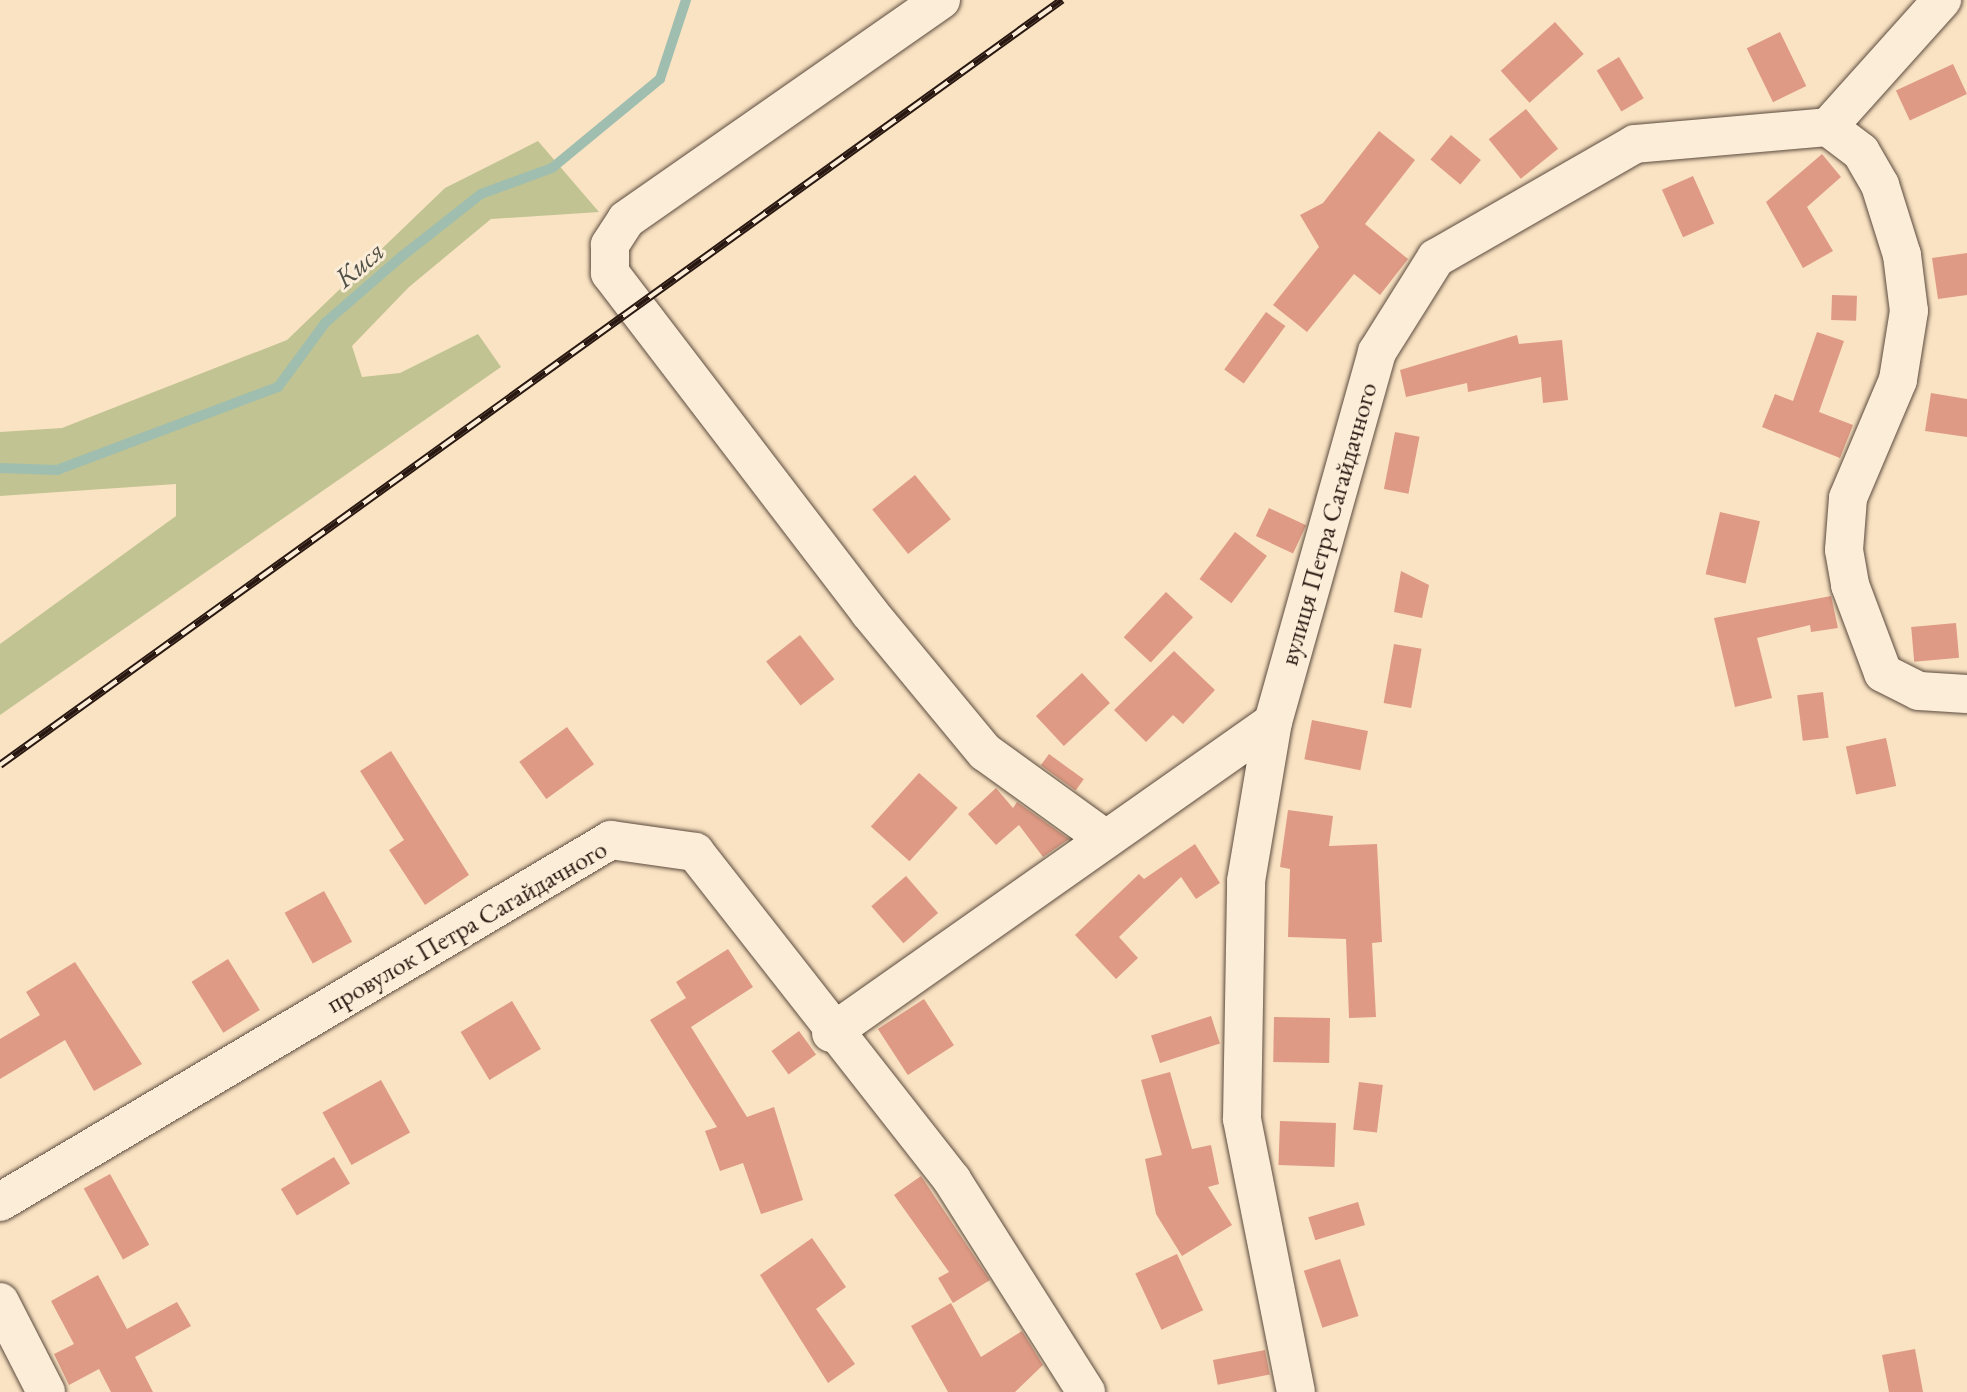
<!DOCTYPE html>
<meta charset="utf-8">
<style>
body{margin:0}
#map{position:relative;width:1967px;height:1392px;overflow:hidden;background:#fae3c3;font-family:"EB Garamond",serif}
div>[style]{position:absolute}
.green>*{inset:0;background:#c1c392}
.stream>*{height:10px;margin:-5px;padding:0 5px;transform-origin:5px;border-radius:5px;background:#9fbeaf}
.building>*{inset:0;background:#de9a84;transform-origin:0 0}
.roads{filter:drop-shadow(0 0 2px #5c4b3e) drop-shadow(0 0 2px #5c4b3e)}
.minor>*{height:38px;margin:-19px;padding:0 19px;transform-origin:19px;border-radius:19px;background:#fcedd8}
.rail>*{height:8px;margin-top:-4px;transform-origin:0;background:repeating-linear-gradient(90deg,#fcedd8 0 16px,#281811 0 32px);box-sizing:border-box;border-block:2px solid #281811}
span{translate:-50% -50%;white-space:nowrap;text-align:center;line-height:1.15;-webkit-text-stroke:6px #fcedd8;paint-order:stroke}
.street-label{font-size:26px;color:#281811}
.water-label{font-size:28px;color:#525248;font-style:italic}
</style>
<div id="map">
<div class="green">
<div style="clip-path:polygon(538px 141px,599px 212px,491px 219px,409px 287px,352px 346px,362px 377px,400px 373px,478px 334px,501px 367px,0 715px,0 644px,176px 516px,176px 484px,0 496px,0 432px,62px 428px,287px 340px,445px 188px)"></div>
</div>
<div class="stream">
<div style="left:0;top:468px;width:57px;rotate:2deg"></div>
<div style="left:57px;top:470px;width:236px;rotate:-20.6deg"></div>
<div style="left:278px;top:387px;width:81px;rotate:-53.6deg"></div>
<div style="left:326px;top:322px;width:99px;rotate:-40.9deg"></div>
<div style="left:401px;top:257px;width:102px;rotate:-38.2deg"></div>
<div style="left:481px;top:194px;width:76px;rotate:-20.1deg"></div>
<div style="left:552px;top:168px;width:140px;rotate:-39.5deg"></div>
<div style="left:660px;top:79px;width:83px;rotate:-71.8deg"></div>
</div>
<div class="building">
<div style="left:1555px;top:22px;width:43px;height:73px;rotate:48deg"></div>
<div style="left:1780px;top:32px;width:60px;height:37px;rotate:64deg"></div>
<div style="left:1619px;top:57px;width:48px;height:26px;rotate:59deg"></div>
<div style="left:1953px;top:64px;width:33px;height:63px;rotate:65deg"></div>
<div style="left:1526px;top:109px;width:51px;height:48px;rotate:51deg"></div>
<div style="clip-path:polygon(1379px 131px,1415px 160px,1365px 224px,1408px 259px,1380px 295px,1354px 274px,1307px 332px,1273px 305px,1319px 247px,1300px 215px,1323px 203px)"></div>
<div style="left:1451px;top:135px;width:39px;height:32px;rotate:40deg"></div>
<div style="clip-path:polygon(1822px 154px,1841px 177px,1807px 207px,1833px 251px,1803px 268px,1766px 202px)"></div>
<div style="left:1693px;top:176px;width:52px;height:34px;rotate:66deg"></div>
<div style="clip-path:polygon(1967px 253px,1967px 295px,1938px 299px,1932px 258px)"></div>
<div style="left:1832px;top:295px;width:25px;height:25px;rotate:2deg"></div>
<div style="left:1266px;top:312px;width:24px;height:71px;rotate:36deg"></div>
<div style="clip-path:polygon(1817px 332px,1844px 341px,1819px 412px,1853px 425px,1840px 458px,1762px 427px,1775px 394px,1793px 401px)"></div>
<div style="clip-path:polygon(1517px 335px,1519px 344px,1562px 340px,1568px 400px,1543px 403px,1541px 377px,1468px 392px,1467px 383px,1406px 397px,1400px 370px)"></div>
<div style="clip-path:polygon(1931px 393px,1967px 399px,1967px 437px,1925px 431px)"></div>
<div style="left:1395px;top:432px;width:25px;height:58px;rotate:11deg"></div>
<div style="left:915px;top:475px;width:57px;height:55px;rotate:51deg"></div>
<div style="left:1269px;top:508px;width:41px;height:31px;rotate:25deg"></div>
<div style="left:1720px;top:512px;width:41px;height:64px;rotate:13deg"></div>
<div style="left:1235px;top:532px;width:40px;height:59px;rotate:37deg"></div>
<div style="clip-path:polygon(1401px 571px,1429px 585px,1422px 618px,1394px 612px)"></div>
<div style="left:1166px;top:592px;width:37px;height:62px;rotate:43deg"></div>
<div style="clip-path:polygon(1831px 596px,1838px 628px,1811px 632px,1810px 625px,1757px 638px,1772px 698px,1735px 707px,1714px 618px)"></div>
<div style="left:1956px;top:623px;width:35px;height:45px;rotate:85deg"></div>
<div style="left:800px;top:635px;width:56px;height:43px;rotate:52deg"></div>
<div style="left:1394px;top:644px;width:28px;height:60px;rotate:10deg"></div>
<div style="clip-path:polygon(1174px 651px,1215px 690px,1183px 724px,1173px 715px,1146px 742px,1114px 710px)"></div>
<div style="left:1082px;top:673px;width:41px;height:63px;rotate:47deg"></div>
<div style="left:1823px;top:692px;width:46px;height:26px;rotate:83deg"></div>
<div style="left:1312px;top:720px;width:57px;height:40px;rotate:11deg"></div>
<div style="left:567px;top:727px;width:46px;height:59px;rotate:54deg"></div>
<div style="left:1886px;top:738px;width:49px;height:41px;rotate:78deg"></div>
<div style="clip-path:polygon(391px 751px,469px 875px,425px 905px,389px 850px,404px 840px,360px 771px)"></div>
<div style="left:1049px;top:754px;width:43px;height:14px;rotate:36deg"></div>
<div style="left:919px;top:773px;width:52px;height:72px;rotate:42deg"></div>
<div style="clip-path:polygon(996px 788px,1013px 808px,1017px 802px,1069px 839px,1043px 857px,1019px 825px,996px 845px,968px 814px)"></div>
<div style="clip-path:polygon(1288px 810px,1333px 816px,1329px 846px,1377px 844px,1382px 942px,1372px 943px,1376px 1017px,1349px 1018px,1346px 939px,1288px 937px,1290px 869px,1280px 867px)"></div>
<div style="clip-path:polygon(1195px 844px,1220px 883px,1196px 899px,1181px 877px,1119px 937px,1138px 958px,1116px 979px,1075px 935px,1139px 874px,1144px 879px)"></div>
<div style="left:906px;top:876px;width:49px;height:46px;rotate:49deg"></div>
<div style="left:324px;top:891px;width:58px;height:45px;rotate:61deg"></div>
<div style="clip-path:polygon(728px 949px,753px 987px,691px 1027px,747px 1117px,774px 1107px,803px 1200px,761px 1214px,743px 1163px,720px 1171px,705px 1131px,717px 1127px,650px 1020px,686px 998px,676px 982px)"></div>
<div style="left:228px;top:959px;width:60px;height:43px;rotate:58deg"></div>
<div style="clip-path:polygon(75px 962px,142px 1064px,94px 1091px,65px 1040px,0 1079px,0 1039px,40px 1015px,26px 992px)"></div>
<div style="left:924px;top:999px;width:55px;height:55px;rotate:57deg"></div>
<div style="left:512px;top:1001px;width:56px;height:60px;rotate:59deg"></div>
<div style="left:1211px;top:1016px;width:29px;height:63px;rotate:72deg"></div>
<div style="left:1274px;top:1017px;width:56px;height:45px;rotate:1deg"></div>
<div style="left:799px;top:1031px;width:29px;height:34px;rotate:54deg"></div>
<div style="clip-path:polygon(1170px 1072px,1192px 1149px,1211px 1145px,1219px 1184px,1208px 1187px,1232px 1225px,1182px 1256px,1156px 1214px,1145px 1159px,1162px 1155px,1141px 1080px)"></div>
<div style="left:381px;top:1080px;width:60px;height:67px;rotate:61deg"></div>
<div style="left:1359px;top:1082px;width:24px;height:48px;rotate:7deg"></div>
<div style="left:1280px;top:1121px;width:56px;height:44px;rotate:2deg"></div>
<div style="left:334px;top:1157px;width:31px;height:62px;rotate:59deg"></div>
<div style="left:110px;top:1174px;width:81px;height:30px;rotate:61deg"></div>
<div style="clip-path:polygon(921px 1176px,990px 1280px,953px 1303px,938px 1278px,949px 1272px,894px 1195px)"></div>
<div style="left:1358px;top:1202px;width:24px;height:52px;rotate:73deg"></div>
<div style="clip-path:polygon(812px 1238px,846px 1287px,816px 1309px,855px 1364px,828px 1383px,760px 1275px)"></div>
<div style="left:1177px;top:1254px;width:62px;height:46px;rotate:65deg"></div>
<div style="left:1340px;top:1259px;width:60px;height:38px;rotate:72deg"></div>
<div style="clip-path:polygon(98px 1275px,127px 1329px,177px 1302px,191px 1326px,135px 1357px,153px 1392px,111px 1392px,99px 1369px,69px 1385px,54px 1354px,74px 1344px,51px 1301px)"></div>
<div style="clip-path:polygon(951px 1303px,981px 1357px,1022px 1331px,1043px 1365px,1015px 1392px,948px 1392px,911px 1326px)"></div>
<div style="clip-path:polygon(1915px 1349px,1923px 1392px,1889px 1392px,1882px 1355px)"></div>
<div style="left:1265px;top:1350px;width:25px;height:53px;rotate:79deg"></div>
</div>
<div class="roads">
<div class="minor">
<div style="left:941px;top:0;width:384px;rotate:145.1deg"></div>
<div style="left:626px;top:220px;width:30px;rotate:123deg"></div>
<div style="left:610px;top:245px;width:28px;rotate:90deg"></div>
<div style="left:610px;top:273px;width:427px;rotate:52.6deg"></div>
<div style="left:869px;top:612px;width:182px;rotate:50.4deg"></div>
<div style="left:985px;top:752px;width:145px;rotate:35.8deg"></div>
<div style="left:1828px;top:127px;width:41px;rotate:37.1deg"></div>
<div style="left:1861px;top:152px;width:38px;rotate:60deg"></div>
<div style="left:1880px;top:185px;width:73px;rotate:72.6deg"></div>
<div style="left:1902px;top:255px;width:56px;rotate:82.9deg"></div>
<div style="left:1909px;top:311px;width:70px;rotate:99.1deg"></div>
<div style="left:1898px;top:380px;width:128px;rotate:113deg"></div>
<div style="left:1848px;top:498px;width:52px;rotate:94.4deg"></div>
<div style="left:1844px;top:550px;width:36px;rotate:80deg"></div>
<div style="left:1850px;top:585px;width:94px;rotate:69.4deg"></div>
<div style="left:1883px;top:673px;width:40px;rotate:26.6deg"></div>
<div style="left:1919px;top:691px;width:48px;rotate:3.6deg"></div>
<div style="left:831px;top:1033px;width:540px;rotate:-35.13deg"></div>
<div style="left:0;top:1202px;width:710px;rotate:-30.65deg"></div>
<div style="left:611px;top:840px;width:85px;rotate:8.1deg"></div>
<div style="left:695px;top:852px;width:417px;rotate:51.9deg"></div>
<div style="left:952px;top:1180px;width:251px;rotate:57.7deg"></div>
<div style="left:0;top:1302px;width:101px;rotate:62.9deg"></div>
<div style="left:1296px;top:1392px;width:278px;rotate:-101.2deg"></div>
<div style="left:1242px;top:1119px;width:238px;rotate:-89deg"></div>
<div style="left:1246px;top:881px;width:161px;rotate:-80.4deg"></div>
<div style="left:1273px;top:722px;width:384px;rotate:-74.3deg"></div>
<div style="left:1377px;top:352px;width:111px;rotate:-57.9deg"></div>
<div style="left:1436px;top:258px;width:229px;rotate:-29.8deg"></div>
<div style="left:1635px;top:144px;width:194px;rotate:-5deg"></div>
<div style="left:1828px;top:127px;width:171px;rotate:-48.1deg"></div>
</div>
</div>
<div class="rail">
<div style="left:0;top:765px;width:1309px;rotate:-35.77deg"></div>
</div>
<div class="street-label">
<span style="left:1329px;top:524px;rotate:-74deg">вулиця Петра Сагайдачного</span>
<span style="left:467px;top:927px;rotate:-30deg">провулок Петра Сагайдачного</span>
</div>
<div class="water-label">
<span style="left:359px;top:264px;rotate:-40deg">Кися</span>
</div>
</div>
